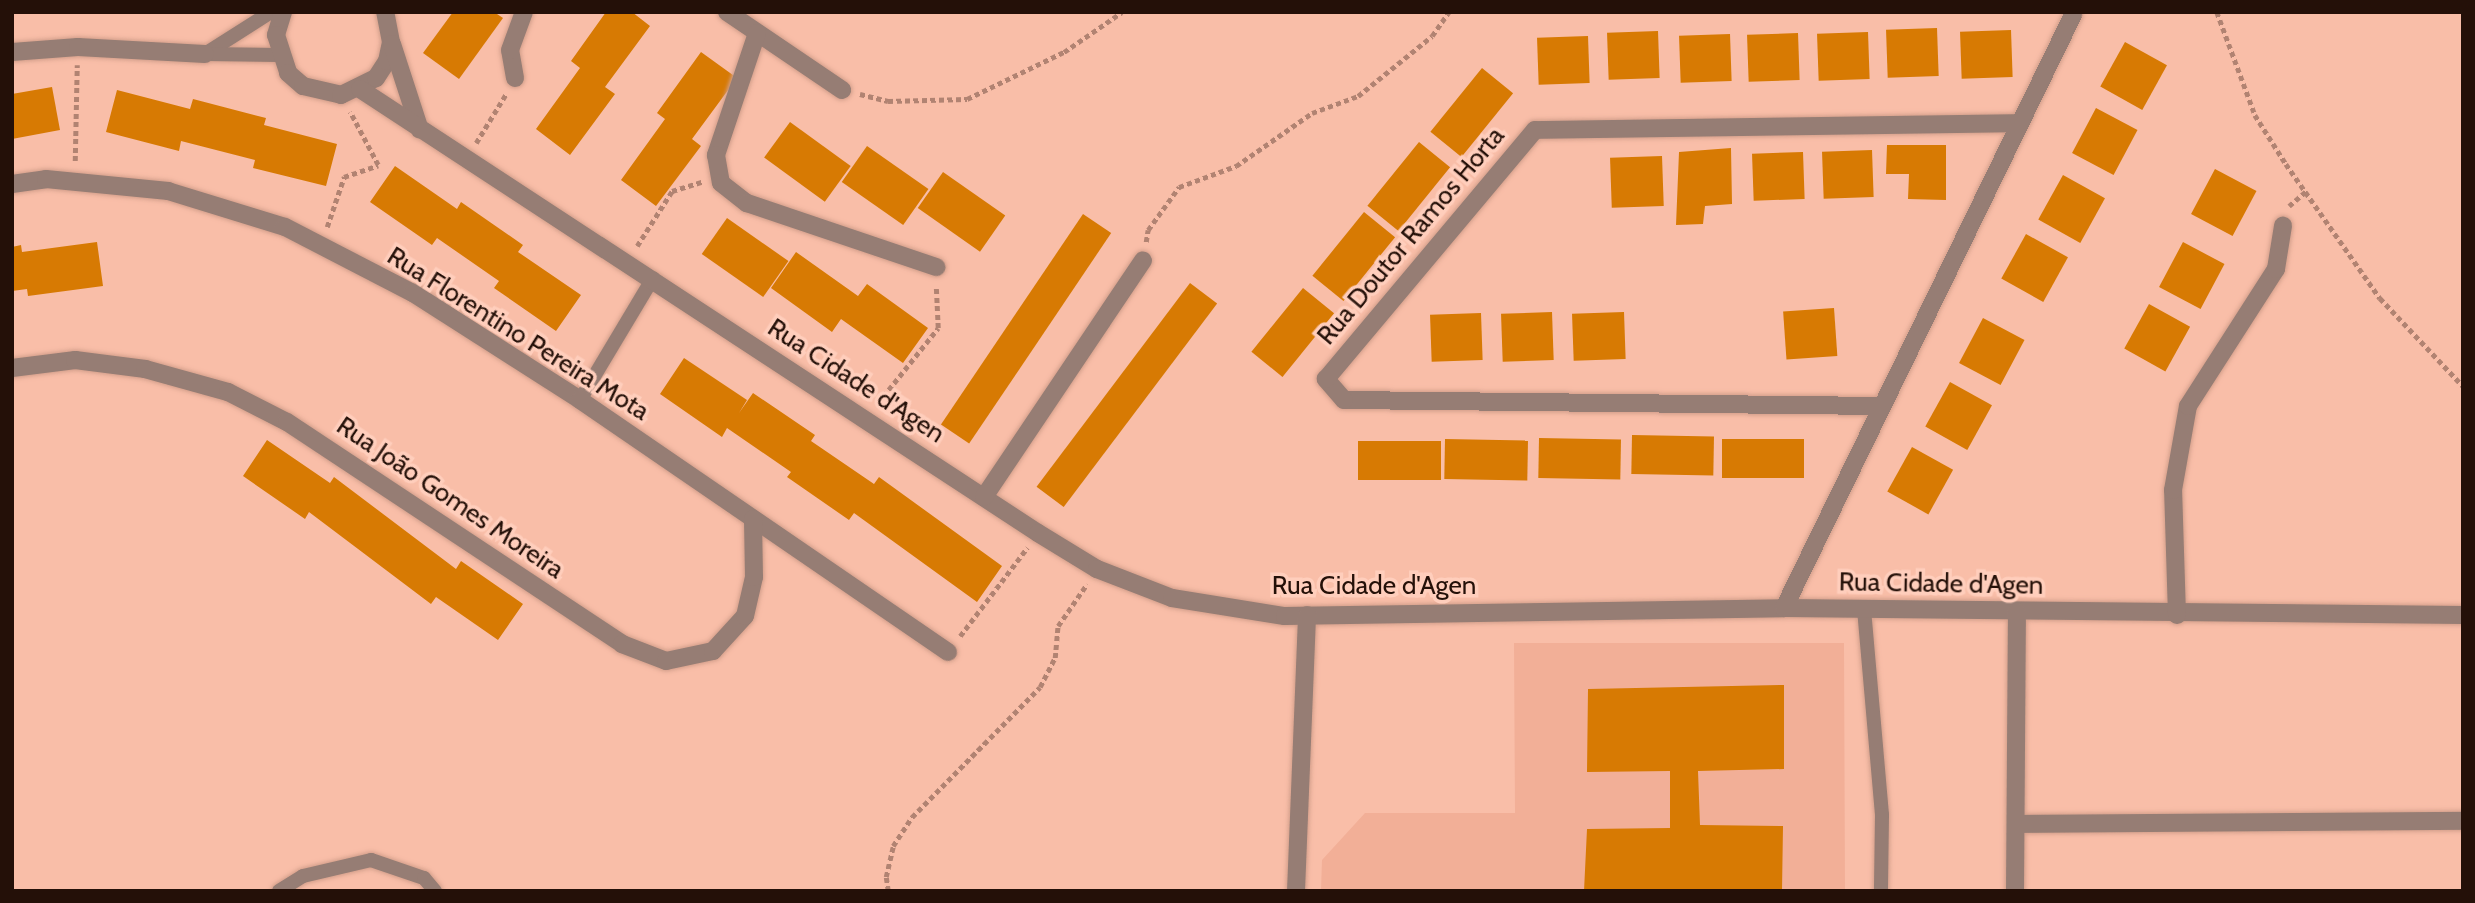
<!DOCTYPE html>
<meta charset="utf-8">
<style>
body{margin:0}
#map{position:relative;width:2475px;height:903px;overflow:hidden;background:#f9bea8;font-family:Cabin,sans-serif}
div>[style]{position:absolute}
.built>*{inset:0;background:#f2af97}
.building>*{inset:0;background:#d77a03;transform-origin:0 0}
.path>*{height:4.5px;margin-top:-2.25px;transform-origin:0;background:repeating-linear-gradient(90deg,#b18372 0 5px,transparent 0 8.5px)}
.roads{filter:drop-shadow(0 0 2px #d39f8b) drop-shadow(0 0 2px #d39f8b)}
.lane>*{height:14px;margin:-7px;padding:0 7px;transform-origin:7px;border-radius:7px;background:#967d74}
.street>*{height:18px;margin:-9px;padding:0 9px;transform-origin:9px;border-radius:9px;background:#967d74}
span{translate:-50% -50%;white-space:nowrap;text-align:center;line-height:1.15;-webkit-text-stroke:7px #ffcebc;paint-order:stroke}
.street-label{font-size:26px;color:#241008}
.frame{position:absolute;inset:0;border:14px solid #241008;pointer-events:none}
</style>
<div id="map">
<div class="built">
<div style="clip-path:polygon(1514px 643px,1844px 643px,1845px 891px,1321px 891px,1322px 860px,1365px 813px,1515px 813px)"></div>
</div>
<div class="building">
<div style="clip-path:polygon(453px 12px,494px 12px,503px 18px,459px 79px,423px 53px)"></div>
<div style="clip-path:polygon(606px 12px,632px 12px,650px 26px,605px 87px,615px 94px,570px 155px,536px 129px,580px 68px,571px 61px)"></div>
<div style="left:1937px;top:28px;width:48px;height:51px;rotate:88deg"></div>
<div style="left:2011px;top:30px;width:47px;height:51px;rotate:88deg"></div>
<div style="left:1658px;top:31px;width:47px;height:51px;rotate:88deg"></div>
<div style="left:1868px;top:32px;width:47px;height:51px;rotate:88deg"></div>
<div style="left:1798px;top:33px;width:47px;height:51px;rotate:88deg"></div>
<div style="left:1730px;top:34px;width:47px;height:51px;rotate:88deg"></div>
<div style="left:1588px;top:36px;width:47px;height:51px;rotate:88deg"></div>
<div style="left:2125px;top:42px;width:48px;height:51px;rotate:29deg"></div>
<div style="clip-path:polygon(701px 52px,737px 78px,692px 139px,701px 146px,656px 206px,621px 180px,665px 119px,657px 113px)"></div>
<div style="left:1482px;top:68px;width:40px;height:82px;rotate:39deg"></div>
<div style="clip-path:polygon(52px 87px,60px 130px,12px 139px,12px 94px)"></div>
<div style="clip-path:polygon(117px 90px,190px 109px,193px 99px,266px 118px,264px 125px,337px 144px,326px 186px,253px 168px,255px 160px,181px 141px,179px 151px,106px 132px)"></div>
<div style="left:2096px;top:108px;width:47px;height:51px;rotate:28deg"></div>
<div style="left:790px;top:122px;width:75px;height:44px;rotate:36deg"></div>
<div style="left:1419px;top:142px;width:40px;height:82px;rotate:39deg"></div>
<div style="clip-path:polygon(1887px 145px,1946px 145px,1946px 200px,1908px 199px,1909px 174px,1886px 174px)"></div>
<div style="left:867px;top:146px;width:75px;height:44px;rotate:35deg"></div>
<div style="clip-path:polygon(1731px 148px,1732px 204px,1705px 206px,1703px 224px,1676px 225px,1679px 152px)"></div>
<div style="left:1872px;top:150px;width:47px;height:50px;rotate:88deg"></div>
<div style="left:1803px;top:152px;width:47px;height:51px;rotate:88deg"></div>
<div style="left:1662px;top:156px;width:50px;height:52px;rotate:88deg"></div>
<div style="clip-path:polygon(395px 166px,457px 209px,461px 202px,523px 245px,518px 252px,581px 295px,556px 331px,494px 288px,499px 281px,437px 238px,432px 245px,370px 202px)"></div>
<div style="left:2215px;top:169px;width:47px;height:51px;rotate:28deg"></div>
<div style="left:943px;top:172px;width:76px;height:44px;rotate:35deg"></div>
<div style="left:2063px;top:175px;width:48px;height:51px;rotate:29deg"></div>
<div style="left:1364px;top:212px;width:40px;height:82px;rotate:39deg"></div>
<div style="left:1083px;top:214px;width:34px;height:254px;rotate:34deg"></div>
<div style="left:727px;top:218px;width:75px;height:44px;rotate:35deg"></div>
<div style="left:2026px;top:234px;width:48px;height:51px;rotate:29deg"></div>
<div style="clip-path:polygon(97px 242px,103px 286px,28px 296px,27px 289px,12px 291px,12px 247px,21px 245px,22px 252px)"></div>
<div style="left:2183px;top:242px;width:47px;height:51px;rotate:28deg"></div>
<div style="clip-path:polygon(796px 252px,858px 296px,867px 284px,928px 328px,903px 363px,841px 319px,832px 332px,771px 288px)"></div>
<div style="left:1190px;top:283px;width:34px;height:255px;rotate:37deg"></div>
<div style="left:1303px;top:288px;width:40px;height:82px;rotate:39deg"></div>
<div style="left:2149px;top:304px;width:47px;height:51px;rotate:29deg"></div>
<div style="left:1834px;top:308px;width:48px;height:51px;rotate:86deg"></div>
<div style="left:1552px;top:312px;width:48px;height:51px;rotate:88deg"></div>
<div style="left:1624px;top:312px;width:47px;height:52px;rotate:88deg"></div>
<div style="left:1481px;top:313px;width:47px;height:51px;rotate:88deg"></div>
<div style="left:1983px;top:318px;width:47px;height:51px;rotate:28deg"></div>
<div style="clip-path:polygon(684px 358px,747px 400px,739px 413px,753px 393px,815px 435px,811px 441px,874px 484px,879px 477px,1002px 566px,977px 602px,854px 513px,849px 520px,787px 477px,791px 472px,727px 428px,722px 437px,660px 394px)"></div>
<div style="left:1950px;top:382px;width:48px;height:51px;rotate:29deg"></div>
<div style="left:1632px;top:435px;width:82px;height:39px;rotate:1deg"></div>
<div style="left:1539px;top:438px;width:82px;height:40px;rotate:1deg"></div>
<div style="left:1445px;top:439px;width:83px;height:40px;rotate:1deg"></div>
<div style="left:1722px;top:439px;width:82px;height:39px"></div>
<div style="clip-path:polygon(267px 440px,330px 483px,334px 477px,456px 569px,461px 561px,523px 604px,498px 640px,436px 597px,431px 604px,309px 512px,305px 519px,243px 476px)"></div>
<div style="left:1358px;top:441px;width:83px;height:39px"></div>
<div style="left:1912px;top:447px;width:47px;height:51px;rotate:29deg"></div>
<div style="clip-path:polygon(1784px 685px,1784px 769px,1698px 771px,1700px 825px,1783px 826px,1782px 891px,1584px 891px,1587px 829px,1670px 828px,1670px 771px,1587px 772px,1588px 689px)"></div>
</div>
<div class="path">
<div style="left:2217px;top:12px;width:110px;rotate:69.7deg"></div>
<div style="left:2255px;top:115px;width:58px;rotate:57.7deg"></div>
<div style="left:2286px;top:164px;width:164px;rotate:55deg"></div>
<div style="left:2380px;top:298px;width:121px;rotate:46.7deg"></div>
<div style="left:860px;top:94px;width:29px;rotate:14deg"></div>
<div style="left:888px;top:101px;width:79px;rotate:-1.5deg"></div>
<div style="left:967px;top:99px;width:108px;rotate:-25.9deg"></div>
<div style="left:1064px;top:52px;width:70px;rotate:-34.6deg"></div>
<div style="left:476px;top:143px;width:57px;rotate:-58.5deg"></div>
<div style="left:75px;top:161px;width:96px;rotate:-88.8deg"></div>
<div style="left:2289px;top:206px;width:23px;rotate:-41deg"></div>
<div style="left:327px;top:227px;width:53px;rotate:-71.2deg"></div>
<div style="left:344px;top:177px;width:36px;rotate:-19deg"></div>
<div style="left:378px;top:165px;width:60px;rotate:-117.8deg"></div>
<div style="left:1146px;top:242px;width:12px;rotate:-81deg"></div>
<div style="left:1148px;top:230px;width:53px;rotate:-54.2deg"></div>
<div style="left:1179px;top:187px;width:61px;rotate:-20.2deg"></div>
<div style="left:1236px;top:166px;width:93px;rotate:-34.9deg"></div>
<div style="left:1312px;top:113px;width:49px;rotate:-20.3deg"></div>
<div style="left:1358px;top:96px;width:95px;rotate:-39deg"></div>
<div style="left:1432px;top:36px;width:29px;rotate:-55deg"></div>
<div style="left:637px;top:246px;width:65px;rotate:-57.5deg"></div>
<div style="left:672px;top:191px;width:31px;rotate:-17deg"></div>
<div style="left:878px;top:403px;width:96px;rotate:-51.3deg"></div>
<div style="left:938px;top:328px;width:42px;rotate:-92.7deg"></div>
<div style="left:960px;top:636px;width:111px;rotate:-52.7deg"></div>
<div style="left:888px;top:891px;width:14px;rotate:-98deg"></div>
<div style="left:886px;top:877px;width:32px;rotate:-77deg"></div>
<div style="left:893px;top:846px;width:35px;rotate:-57deg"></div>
<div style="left:912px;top:817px;width:182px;rotate:-45.4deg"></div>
<div style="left:1040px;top:687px;width:33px;rotate:-63deg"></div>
<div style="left:1055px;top:658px;width:32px;rotate:-85deg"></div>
<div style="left:1058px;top:626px;width:51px;rotate:-55.4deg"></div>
</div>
<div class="roads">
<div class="lane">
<div style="left:205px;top:54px;width:78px;rotate:-32.5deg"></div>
<div style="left:206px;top:54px;width:73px;rotate:0.8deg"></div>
<div style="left:580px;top:400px;width:142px;rotate:-59.1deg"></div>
<div style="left:1864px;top:609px;width:207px;rotate:85deg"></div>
<div style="left:1882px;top:815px;width:76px;rotate:90.8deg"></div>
<div style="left:279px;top:891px;width:28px;rotate:-32deg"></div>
<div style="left:303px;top:876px;width:70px;rotate:-13.2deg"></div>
<div style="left:371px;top:860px;width:56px;rotate:18.8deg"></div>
<div style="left:424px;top:878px;width:17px;rotate:50deg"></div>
</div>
<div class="street">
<div style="left:283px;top:12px;width:24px;rotate:107deg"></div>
<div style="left:276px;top:35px;width:40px;rotate:72deg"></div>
<div style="left:288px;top:73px;width:20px;rotate:41deg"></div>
<div style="left:303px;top:86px;width:39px;rotate:13deg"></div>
<div style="left:341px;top:95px;width:39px;rotate:-26deg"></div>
<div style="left:376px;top:78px;width:20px;rotate:-57deg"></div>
<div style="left:387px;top:61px;width:19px;rotate:-78deg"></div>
<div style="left:391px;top:42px;width:31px;rotate:-101deg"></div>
<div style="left:727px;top:12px;width:139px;rotate:34.1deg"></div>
<div style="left:757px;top:33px;width:129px;rotate:108.6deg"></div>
<div style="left:716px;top:155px;width:28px;rotate:80deg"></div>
<div style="left:721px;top:183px;width:33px;rotate:38deg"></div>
<div style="left:747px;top:203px;width:200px;rotate:18.7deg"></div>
<div style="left:392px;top:44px;width:90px;rotate:72deg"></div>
<div style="left:12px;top:52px;width:66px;rotate:-4.3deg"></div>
<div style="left:78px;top:47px;width:127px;rotate:3.2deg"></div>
<div style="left:515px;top:78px;width:28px;rotate:-100deg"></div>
<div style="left:510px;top:50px;width:40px;rotate:-69.8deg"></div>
<div style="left:360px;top:89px;width:810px;rotate:33.22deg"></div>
<div style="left:1038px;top:533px;width:69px;rotate:31.4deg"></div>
<div style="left:1097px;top:569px;width:80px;rotate:21.1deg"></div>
<div style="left:1172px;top:598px;width:114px;rotate:9.1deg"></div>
<div style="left:1285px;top:616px;width:499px;rotate:-0.9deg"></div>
<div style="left:1784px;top:608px;width:679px;rotate:0.59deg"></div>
<div style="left:12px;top:184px;width:34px;rotate:-8deg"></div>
<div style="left:46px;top:179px;width:123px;rotate:5.6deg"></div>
<div style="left:168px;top:191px;width:122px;rotate:17.1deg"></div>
<div style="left:285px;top:227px;width:144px;rotate:27.3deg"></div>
<div style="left:413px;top:293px;width:198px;rotate:32.6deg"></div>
<div style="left:580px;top:400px;width:446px;rotate:34.4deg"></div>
<div style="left:12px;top:368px;width:64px;rotate:-7.2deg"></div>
<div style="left:75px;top:360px;width:71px;rotate:7.3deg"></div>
<div style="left:145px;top:369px;width:86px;rotate:15.5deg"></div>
<div style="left:228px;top:392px;width:66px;rotate:27deg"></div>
<div style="left:287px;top:422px;width:402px;rotate:33.5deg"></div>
<div style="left:622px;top:644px;width:47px;rotate:21.1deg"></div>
<div style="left:666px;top:661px;width:48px;rotate:-12deg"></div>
<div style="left:713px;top:651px;width:47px;rotate:-47.6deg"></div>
<div style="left:745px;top:616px;width:40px;rotate:-77deg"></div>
<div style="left:754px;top:577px;width:58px;rotate:-91deg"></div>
<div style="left:1882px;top:406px;width:538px;rotate:-179.36deg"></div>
<div style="left:1344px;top:400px;width:28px;rotate:-131deg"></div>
<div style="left:1326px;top:379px;width:325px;rotate:-50deg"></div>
<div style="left:1535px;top:130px;width:485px;rotate:-0.8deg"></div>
<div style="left:984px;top:497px;width:285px;rotate:-56.1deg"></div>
<div style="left:1784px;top:608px;width:660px;rotate:-64.02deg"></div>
<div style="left:2177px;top:615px;width:125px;rotate:-91.8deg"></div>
<div style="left:2173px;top:490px;width:85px;rotate:-79.9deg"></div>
<div style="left:2188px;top:406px;width:163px;rotate:-57.3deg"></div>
<div style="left:2276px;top:269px;width:44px;rotate:-80.8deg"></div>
<div style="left:2016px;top:824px;width:447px;rotate:-0.4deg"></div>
<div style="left:1296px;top:891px;width:276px;rotate:-87.7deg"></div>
<div style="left:2015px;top:891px;width:279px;rotate:-89.6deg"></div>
</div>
</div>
<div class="street-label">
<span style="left:1411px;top:236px;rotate:-50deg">Rua Doutor Ramos Horta</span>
<span style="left:518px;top:334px;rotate:32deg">Rua Florentino Pereira Mota</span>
<span style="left:856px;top:381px;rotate:33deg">Rua Cidade d'Agen</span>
<span style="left:450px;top:498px;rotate:34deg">Rua João Gomes Moreira</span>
<span style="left:1941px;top:584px;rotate:1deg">Rua Cidade d'Agen</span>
<span style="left:1374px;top:586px">Rua Cidade d'Agen</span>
</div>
<div class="frame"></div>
</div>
